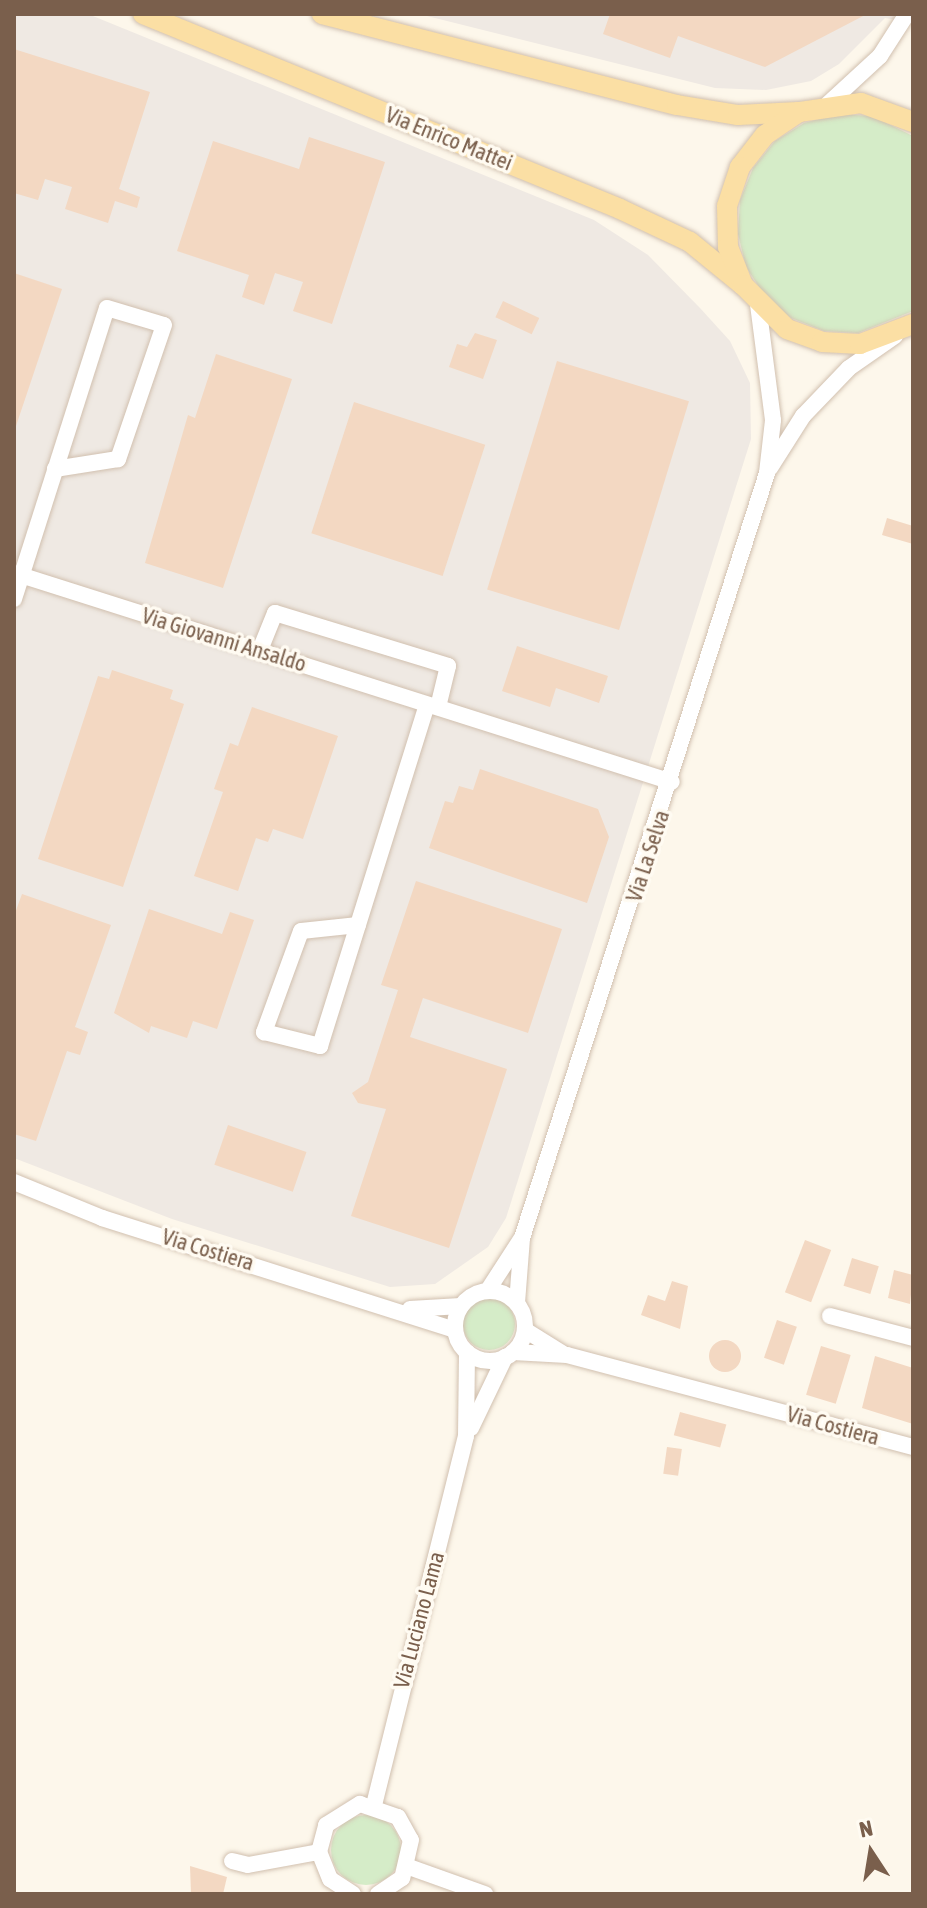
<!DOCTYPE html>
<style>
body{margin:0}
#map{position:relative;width:927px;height:1908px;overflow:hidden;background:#fdf7eb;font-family:"Asap Condensed",sans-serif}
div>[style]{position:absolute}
.industrial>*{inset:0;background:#efe9e3}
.green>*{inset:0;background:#d5ecc8}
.round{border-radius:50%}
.building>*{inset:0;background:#f3d8c2;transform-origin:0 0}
.roads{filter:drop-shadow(0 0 2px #d1c0af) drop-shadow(0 0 2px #d1c0af)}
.minor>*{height:16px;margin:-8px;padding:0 8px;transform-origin:8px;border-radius:8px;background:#fff}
.minor>.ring{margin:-8px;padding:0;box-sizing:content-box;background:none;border:16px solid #fff;border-radius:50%}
.major>*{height:20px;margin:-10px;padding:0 10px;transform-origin:10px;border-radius:10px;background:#fbdfa4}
span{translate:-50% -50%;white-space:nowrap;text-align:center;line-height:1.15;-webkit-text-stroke:7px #fffbf2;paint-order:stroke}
.street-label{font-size:22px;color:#7a5f4c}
.frame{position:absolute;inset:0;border:16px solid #7a5f4c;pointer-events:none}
.north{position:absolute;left:831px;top:1812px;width:80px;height:80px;-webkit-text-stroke:6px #fffbf2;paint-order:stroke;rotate:348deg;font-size:22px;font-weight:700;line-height:32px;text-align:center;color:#7a5f4c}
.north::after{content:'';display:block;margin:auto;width:28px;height:36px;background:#7a5f4c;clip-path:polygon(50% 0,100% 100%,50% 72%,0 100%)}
</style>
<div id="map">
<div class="industrial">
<div style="clip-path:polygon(14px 14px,88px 14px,594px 220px,648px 255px,700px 308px,730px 341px,750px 383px,751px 439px,506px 1218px,488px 1247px,435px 1284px,390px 1287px,172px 1219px,14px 1158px)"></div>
<div style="clip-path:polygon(419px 14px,913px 14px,913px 23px,885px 18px,839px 64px,811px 81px,766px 90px,715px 88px)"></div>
</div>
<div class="green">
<div style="clip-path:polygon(838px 114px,872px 116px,913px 136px,913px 311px,858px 333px,824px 331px,791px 318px,765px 296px,746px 267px,738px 234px,740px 200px,753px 168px,775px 141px,804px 123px)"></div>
<div class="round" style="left:463px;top:1298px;width:52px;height:52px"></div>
<div class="round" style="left:331px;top:1815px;width:70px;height:70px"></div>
</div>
<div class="building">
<div style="clip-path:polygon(610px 14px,867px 14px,765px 67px,678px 36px,670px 58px,603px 34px)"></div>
<div style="clip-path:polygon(14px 49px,150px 92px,119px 189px,140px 197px,137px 208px,115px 201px,108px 223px,65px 209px,72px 187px,45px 179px,38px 200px,14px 193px)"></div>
<div style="clip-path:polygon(309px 137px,385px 162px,332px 324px,293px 311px,303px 282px,275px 273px,264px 305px,242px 297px,249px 275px,177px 251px,213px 141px,299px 169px)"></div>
<div style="clip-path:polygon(14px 273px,62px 289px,16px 426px,14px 426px)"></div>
<div style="left:503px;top:301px;width:40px;height:18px;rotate:25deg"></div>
<div style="clip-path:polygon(475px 333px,497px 340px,483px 379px,449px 367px,457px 344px,467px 347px)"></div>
<div style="clip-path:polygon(216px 354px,292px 379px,223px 588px,145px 563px,188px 415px,195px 418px)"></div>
<div style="left:557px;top:361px;width:138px;height:239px;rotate:17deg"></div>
<div style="left:354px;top:402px;width:138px;height:138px;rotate:18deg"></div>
<div style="clip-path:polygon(887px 518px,913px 526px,913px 544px,882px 535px)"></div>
<div style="clip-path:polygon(517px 646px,608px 676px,599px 703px,556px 688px,550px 707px,502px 691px)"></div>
<div style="clip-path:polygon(112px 670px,173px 690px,170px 699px,184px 704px,123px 887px,38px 859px,98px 676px,109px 679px)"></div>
<div style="clip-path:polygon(252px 707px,338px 736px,303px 839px,273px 829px,268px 842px,256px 838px,238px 891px,194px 876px,223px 792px,214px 789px,230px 743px,238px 746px)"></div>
<div style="clip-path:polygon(480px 769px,598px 809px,609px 837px,587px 903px,429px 848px,445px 801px,453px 803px,459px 786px,473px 790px)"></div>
<div style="clip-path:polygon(416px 881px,562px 929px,528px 1033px,423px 998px,410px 1037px,507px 1069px,449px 1248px,351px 1216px,386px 1109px,358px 1103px,352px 1093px,368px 1082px,398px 990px,381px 985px)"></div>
<div style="clip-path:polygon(22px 894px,111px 925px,75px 1027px,88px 1032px,80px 1055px,67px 1051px,36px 1141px,14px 1134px,14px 916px)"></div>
<div style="clip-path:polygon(149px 909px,222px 934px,230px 912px,254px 920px,217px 1029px,193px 1021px,187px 1038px,151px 1026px,149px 1033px,114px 1013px)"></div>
<div style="left:228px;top:1125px;width:83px;height:42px;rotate:19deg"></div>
<div style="left:805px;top:1240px;width:28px;height:56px;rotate:21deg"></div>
<div style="left:852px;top:1258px;width:28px;height:29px;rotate:17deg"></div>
<div style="clip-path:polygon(894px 1270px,913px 1275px,910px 1304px,888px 1298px)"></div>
<div style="clip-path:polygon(672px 1281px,688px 1286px,680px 1329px,641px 1315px,648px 1295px,665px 1301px)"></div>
<div style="left:777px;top:1320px;width:21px;height:40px;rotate:19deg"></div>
<div class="round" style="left:709px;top:1340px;width:32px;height:32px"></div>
<div style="left:821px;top:1346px;width:31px;height:51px;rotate:17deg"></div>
<div style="clip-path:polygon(875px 1356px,913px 1368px,913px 1424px,862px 1408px)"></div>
<div style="left:680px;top:1412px;width:48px;height:24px;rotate:15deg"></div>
<div style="left:667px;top:1447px;width:15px;height:27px;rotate:8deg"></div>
<div style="clip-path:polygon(190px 1866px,227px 1877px,223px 1894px,191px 1894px)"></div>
</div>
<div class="roads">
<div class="minor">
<div style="left:828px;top:104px;width:71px;rotate:-42.7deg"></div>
<div style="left:880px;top:56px;width:50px;rotate:-57.3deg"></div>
<div style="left:770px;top:468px;width:62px;rotate:-57.6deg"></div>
<div style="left:803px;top:416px;width:66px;rotate:-46.2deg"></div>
<div style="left:849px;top:368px;width:56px;rotate:-34.8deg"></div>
<div style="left:14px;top:573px;width:690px;rotate:17.62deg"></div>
<div style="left:14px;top:599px;width:305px;rotate:-72.3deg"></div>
<div style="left:107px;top:308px;width:59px;rotate:16.6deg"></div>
<div style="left:164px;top:325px;width:142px;rotate:108.9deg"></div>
<div style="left:118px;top:459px;width:64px;rotate:171deg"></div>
<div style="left:260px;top:650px;width:40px;rotate:-68deg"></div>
<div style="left:275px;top:613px;width:181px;rotate:17deg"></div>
<div style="left:448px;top:666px;width:42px;rotate:103.7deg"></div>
<div style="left:358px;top:925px;width:57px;rotate:174deg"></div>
<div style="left:301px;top:931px;width:108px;rotate:110.1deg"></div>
<div style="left:264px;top:1032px;width:58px;rotate:14deg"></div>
<div style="left:320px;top:1046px;width:357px;rotate:-72.6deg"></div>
<div style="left:14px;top:1182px;width:95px;rotate:22.2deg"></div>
<div style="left:102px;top:1218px;width:370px;rotate:17.6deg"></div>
<div style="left:488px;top:1290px;width:61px;rotate:-57.1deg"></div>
<div class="ring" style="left:455px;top:1291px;width:54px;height:54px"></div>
<div style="left:517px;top:1303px;width:65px;rotate:-85.6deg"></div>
<div style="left:522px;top:1238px;width:803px;rotate:-72.24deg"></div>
<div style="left:767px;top:473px;width:53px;rotate:-83.5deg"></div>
<div style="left:773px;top:420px;width:116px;rotate:-97.4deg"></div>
<div style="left:410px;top:1309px;width:51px;rotate:-3.4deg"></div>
<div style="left:830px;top:1316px;width:86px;rotate:14.8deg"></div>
<div style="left:525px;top:1330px;width:44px;rotate:31.9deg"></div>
<div style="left:513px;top:1352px;width:54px;rotate:3.2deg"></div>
<div style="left:567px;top:1355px;width:358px;rotate:14.9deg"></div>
<div style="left:471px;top:1428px;width:79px;rotate:-64.4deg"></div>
<div style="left:374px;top:1805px;width:380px;rotate:-76deg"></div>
<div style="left:466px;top:1436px;width:84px;rotate:-89.3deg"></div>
<div style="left:232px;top:1861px;width:16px;rotate:14deg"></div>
<div style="left:248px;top:1865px;width:72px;rotate:-10.4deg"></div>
<div style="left:409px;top:1867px;width:81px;rotate:19.6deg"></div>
<div style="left:353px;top:1894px;width:27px;rotate:-147deg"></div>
<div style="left:330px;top:1879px;width:29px;rotate:-112deg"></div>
<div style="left:319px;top:1852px;width:28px;rotate:-75deg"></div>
<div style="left:326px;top:1825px;width:40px;rotate:-32deg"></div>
<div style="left:360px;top:1804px;width:40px;rotate:18.9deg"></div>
<div style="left:398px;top:1817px;width:26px;rotate:61deg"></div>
<div style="left:411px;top:1840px;width:39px;rotate:103deg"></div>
<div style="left:402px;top:1878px;width:29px;rotate:146deg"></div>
</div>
<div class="major">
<div style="left:143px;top:14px;width:515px;rotate:22.23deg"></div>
<div style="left:620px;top:209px;width:77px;rotate:25.2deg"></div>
<div style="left:690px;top:242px;width:68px;rotate:39.1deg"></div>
<div style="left:322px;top:14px;width:366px;rotate:14.4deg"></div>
<div style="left:677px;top:105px;width:62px;rotate:9.3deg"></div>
<div style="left:738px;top:115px;width:61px;rotate:-2.8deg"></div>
<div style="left:913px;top:122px;width:55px;rotate:-159.9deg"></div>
<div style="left:861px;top:103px;width:63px;rotate:171.7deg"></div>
<div style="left:799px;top:112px;width:41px;rotate:145.9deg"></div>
<div style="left:765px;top:135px;width:41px;rotate:128deg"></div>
<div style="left:740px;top:167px;width:41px;rotate:108.4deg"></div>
<div style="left:727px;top:206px;width:41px;rotate:88.6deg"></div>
<div style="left:728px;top:247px;width:41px;rotate:68.5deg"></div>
<div style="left:743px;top:285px;width:62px;rotate:45deg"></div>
<div style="left:787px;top:329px;width:37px;rotate:20deg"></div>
<div style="left:822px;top:342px;width:38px;rotate:3deg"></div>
<div style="left:860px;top:344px;width:57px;rotate:-20.7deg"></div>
</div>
</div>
<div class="street-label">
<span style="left:449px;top:139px;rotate:22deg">Via Enrico Mattei</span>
<span style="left:224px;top:640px;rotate:17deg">Via Giovanni Ansaldo</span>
<span style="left:648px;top:856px;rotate:-72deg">Via La Selva</span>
<span style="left:208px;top:1250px;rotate:17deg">Via Costiera</span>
<span style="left:833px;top:1426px;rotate:15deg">Via Costiera</span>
<span style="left:419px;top:1620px;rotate:-75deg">Via Luciano Lama</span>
</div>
<div class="frame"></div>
<div class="north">N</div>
</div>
